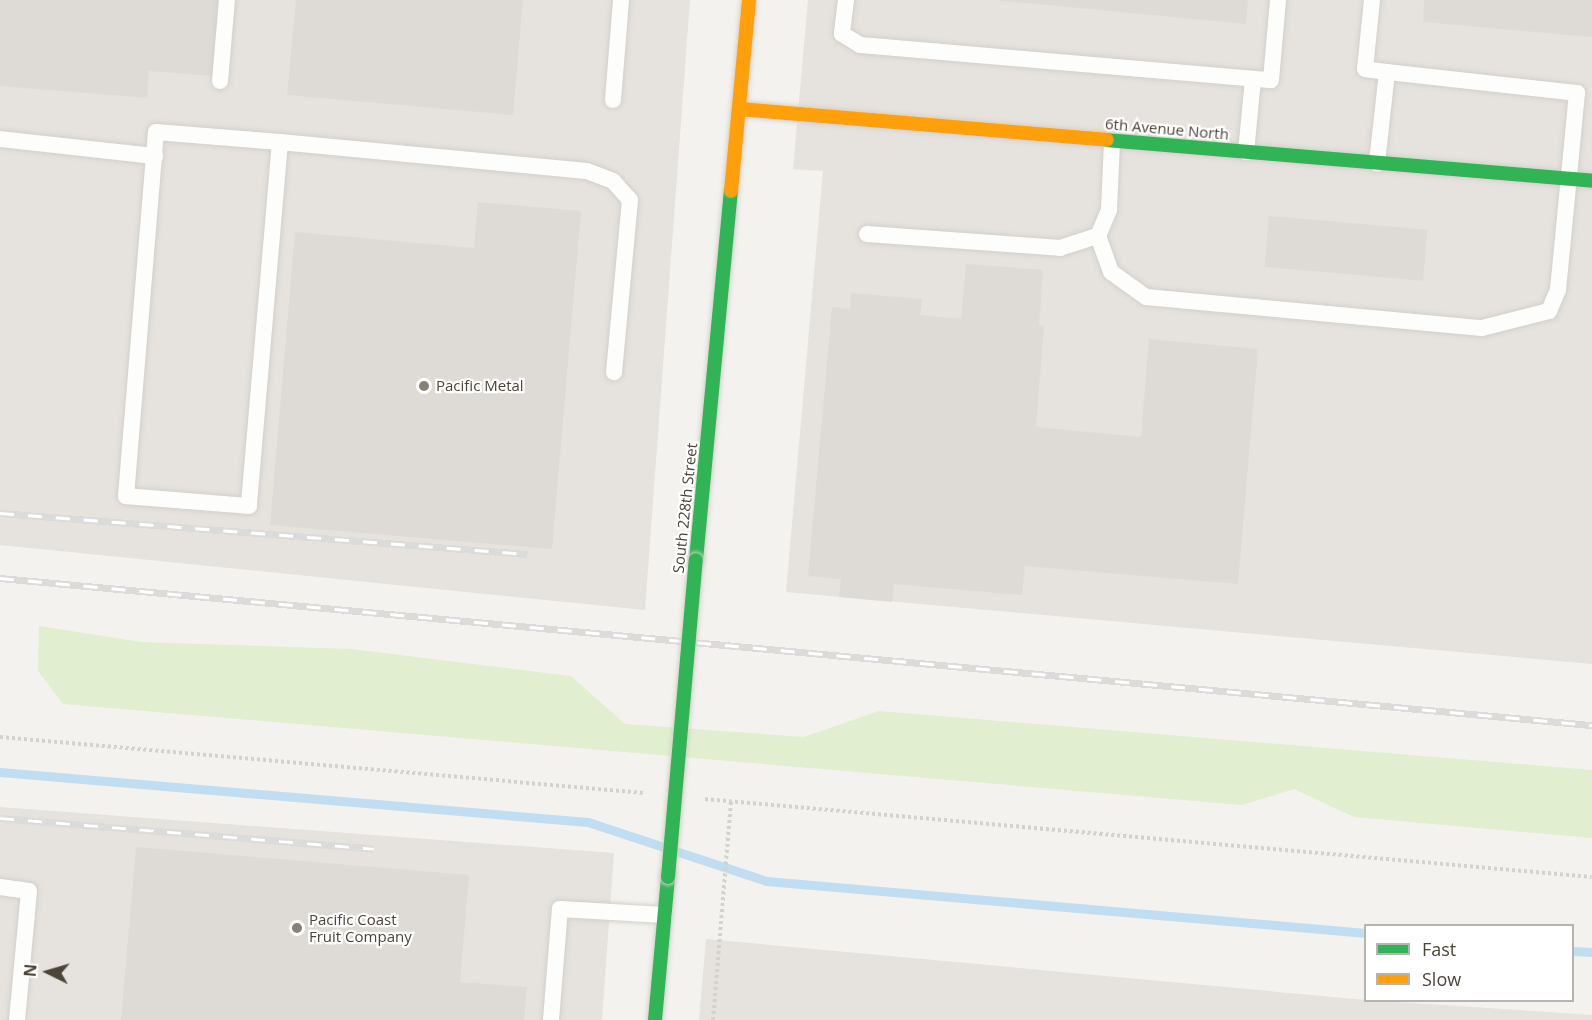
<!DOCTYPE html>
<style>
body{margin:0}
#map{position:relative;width:1592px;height:1020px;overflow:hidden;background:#f4f2ee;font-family:"Open Sans",sans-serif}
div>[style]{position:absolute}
.industrial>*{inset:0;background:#e6e2de}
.green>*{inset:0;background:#e1eecf}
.stream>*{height:9px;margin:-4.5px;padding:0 4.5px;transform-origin:4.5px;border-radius:4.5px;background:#c0ddf1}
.building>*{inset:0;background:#dedbd6;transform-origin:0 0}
.path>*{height:4px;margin-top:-2px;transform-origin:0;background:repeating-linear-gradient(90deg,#d3d2cc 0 3px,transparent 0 6px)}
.roads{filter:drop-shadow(0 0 2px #d2d0cb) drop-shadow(0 0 2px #d2d0cb)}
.lane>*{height:16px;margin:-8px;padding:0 8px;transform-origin:8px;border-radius:8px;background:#fdfdfc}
.fast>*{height:14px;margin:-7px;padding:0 7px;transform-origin:7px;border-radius:7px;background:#30b455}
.slow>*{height:14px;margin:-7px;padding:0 7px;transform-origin:7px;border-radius:7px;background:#ff9f0a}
.rail>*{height:7px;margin-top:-3.5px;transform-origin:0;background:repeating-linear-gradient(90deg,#fff 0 14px,#dbdbda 0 28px);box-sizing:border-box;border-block:2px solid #dbdbda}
.bridges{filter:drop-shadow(0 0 2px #d3cfc5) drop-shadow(0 0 2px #d3cfc5)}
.fast-bridge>*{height:14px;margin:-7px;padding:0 7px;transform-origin:7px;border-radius:7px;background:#30b455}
.dots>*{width:16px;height:16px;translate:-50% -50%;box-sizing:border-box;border:3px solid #fff;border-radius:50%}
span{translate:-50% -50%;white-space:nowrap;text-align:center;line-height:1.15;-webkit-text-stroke:4.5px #fff;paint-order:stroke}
.street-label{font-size:15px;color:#4b4439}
.poi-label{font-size:15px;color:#4b4439}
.left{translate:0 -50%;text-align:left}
.legend{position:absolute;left:1364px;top:924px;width:210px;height:78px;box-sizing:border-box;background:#fff;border:2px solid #b7b4b0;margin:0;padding:8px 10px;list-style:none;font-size:18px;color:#4b4439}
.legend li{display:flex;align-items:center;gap:12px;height:30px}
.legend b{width:30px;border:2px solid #b7b4b0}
.north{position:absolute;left:18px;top:942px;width:60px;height:60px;-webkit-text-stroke:4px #fff;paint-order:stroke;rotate:275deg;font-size:16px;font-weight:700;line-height:24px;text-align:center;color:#4b4439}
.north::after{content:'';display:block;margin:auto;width:21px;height:27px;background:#4b4439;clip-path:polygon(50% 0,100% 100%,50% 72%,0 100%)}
</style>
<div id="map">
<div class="industrial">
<div style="clip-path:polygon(0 0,690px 0,645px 610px,0 545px)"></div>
<div style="clip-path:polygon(808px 0,1592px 0,1592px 664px,786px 592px,823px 171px,793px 169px)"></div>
<div style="clip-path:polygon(0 807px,614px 853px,602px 1020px,0 1020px)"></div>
<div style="clip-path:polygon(706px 939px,1366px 1000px,1592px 1015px,1592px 1020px,699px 1020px)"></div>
</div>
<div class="green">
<div style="clip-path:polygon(39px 626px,141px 642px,351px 649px,571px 676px,625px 724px,804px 737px,879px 711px,1592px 770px,1592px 838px,1354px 817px,1294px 789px,1242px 805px,63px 704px,38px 671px)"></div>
</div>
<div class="stream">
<div style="left:0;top:772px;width:590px;rotate:4.86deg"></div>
<div style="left:588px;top:822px;width:188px;rotate:18.3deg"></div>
<div style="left:766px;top:881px;width:602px;rotate:4.95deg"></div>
<div style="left:1572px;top:951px;width:20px;rotate:3deg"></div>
</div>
<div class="building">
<div style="clip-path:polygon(0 0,221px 0,214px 76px,149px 71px,147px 98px,0 86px)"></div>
<div style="clip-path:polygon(296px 0,523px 0,513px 115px,287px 95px)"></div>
<div style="clip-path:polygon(995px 0,1248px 0,1246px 24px)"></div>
<div style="clip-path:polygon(1424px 0,1592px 0,1592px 37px,1423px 22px)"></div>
<div style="clip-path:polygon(478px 202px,581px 211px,552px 549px,270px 525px,295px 232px,474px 248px)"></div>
<div style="left:1269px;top:216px;width:159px;height:51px;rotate:5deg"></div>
<div style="clip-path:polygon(966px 264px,1043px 270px,1039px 325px,1044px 326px,1036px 427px,1141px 437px,1149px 339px,1258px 349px,1238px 584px,1025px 566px,1022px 595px,894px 584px,892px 602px,839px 597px,841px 579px,808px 576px,832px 307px,850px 309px,851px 293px,922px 299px,920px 315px,961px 319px)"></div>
<div style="clip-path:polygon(136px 847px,469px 875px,460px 982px,527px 987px,524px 1020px,121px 1020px)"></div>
</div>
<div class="path">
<div style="left:0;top:737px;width:646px;rotate:4.97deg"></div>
<div style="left:705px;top:799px;width:890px;rotate:5.03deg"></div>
<div style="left:713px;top:1020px;width:220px;rotate:-85.3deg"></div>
</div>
<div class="roads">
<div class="lane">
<div style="left:846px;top:0;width:34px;rotate:97deg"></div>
<div style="left:842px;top:34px;width:21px;rotate:31deg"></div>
<div style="left:860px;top:45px;width:412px;rotate:4.9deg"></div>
<div style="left:1271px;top:80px;width:80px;rotate:-85deg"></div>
<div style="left:1372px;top:0;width:69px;rotate:95.8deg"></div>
<div style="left:1365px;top:69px;width:22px;rotate:8deg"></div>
<div style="left:220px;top:81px;width:81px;rotate:-85.1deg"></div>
<div style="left:613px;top:100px;width:100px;rotate:-85.4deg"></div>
<div style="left:0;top:139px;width:156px;rotate:6.3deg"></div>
<div style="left:280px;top:142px;width:365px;rotate:94.9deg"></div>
<div style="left:249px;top:506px;width:123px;rotate:-175.4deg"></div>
<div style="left:126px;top:496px;width:365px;rotate:-85.3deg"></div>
<div style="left:156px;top:132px;width:124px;rotate:4.6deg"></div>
<div style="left:280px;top:142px;width:308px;rotate:5.4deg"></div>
<div style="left:587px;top:171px;width:28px;rotate:21deg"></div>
<div style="left:613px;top:181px;width:25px;rotate:48deg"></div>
<div style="left:630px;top:200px;width:173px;rotate:95.3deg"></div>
<div style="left:1246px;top:152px;width:73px;rotate:-84.5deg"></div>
<div style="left:867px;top:234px;width:194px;rotate:4.1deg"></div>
<div style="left:1060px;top:248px;width:40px;rotate:-18deg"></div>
<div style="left:1098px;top:236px;width:28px;rotate:-67deg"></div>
<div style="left:1109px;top:210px;width:69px;rotate:-87.5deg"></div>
<div style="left:1098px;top:236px;width:38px;rotate:70deg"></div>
<div style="left:1111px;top:272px;width:43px;rotate:35.5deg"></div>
<div style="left:1146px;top:297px;width:337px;rotate:5.3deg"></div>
<div style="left:1482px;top:328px;width:69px;rotate:-14.2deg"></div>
<div style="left:1549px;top:311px;width:23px;rotate:-67deg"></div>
<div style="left:1558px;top:290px;width:198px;rotate:-84.5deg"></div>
<div style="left:1577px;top:93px;width:191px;rotate:-173.7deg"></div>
<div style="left:1387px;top:72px;width:92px;rotate:96.3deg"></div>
<div style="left:0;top:887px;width:29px;rotate:8deg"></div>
<div style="left:29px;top:891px;width:130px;rotate:95.3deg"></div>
<div style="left:551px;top:1020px;width:111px;rotate:-85.4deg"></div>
<div style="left:560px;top:909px;width:104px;rotate:3.3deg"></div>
</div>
<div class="fast">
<div style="left:1107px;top:140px;width:487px;rotate:4.8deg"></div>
<div style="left:696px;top:560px;width:371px;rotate:-84.6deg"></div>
<div style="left:655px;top:1020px;width:144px;rotate:-84.8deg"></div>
</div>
<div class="slow">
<div style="left:740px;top:109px;width:368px;rotate:4.8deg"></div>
<div style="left:731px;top:191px;width:192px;rotate:-84.6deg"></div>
</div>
</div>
<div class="rail">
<div style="left:0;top:513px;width:529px;rotate:4.45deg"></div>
<div style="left:0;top:578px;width:1599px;rotate:5.28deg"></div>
<div style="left:0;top:818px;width:375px;rotate:4.7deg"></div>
</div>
<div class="bridges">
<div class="fast-bridge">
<div style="left:668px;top:877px;width:318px;rotate:-85deg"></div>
</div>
</div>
<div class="dots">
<div style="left:424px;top:386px;background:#868178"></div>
<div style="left:297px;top:928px;background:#868178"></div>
</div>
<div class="street-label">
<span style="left:1167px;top:129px;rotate:5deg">6th Avenue North</span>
<span style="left:685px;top:508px;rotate:-84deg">South 228th Street</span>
</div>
<div class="poi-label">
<span class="left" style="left:436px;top:386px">Pacific Metal</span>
<span class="left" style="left:309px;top:928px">Pacific Coast<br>Fruit Company</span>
</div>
<ul class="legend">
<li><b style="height:8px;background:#30b455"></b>Fast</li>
<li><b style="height:8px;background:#ff9f0a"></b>Slow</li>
</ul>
<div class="north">N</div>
</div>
